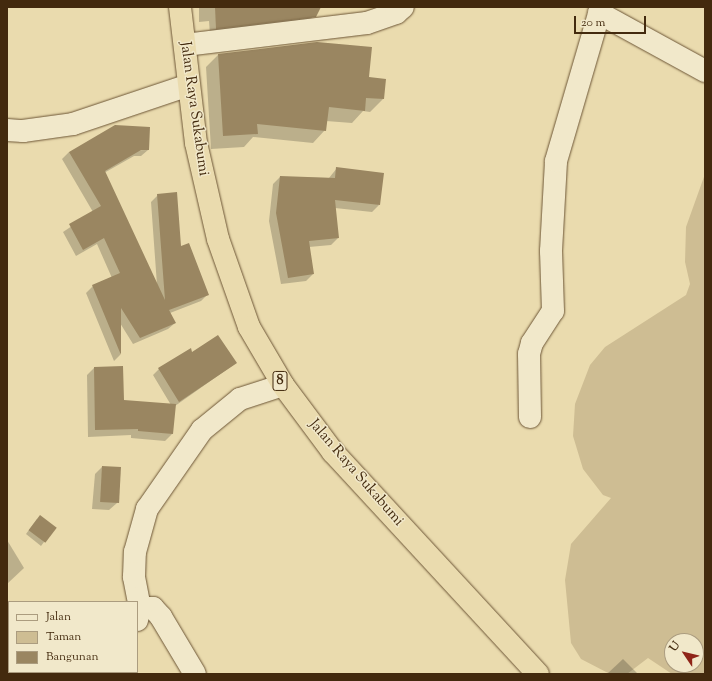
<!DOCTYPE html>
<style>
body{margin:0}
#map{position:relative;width:712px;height:681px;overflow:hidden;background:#eadbae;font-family:"Sorts Mill Goudy",serif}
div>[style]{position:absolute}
.green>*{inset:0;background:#cebd93}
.shadow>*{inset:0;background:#0003}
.building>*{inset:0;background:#9a8661;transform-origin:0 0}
.roads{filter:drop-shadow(0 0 1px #6d5636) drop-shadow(0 0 1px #6d5636)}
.minor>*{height:22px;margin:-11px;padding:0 11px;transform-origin:11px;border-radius:11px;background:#f1e8ca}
.trunk>*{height:22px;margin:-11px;padding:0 11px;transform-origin:11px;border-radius:11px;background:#eadbae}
span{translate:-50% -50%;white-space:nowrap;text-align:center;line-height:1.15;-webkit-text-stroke:3px #f1e8ca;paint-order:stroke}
.shield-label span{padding:1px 3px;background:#f1e8ca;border:1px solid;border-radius:3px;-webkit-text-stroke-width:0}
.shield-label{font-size:14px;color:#432a0e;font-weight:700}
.street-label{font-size:15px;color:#432a0e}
.frame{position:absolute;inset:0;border:8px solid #432a0e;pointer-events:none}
.legend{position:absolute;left:8px;top:601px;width:130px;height:72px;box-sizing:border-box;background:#f1e8ca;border:1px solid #ab9c7f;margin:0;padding:5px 7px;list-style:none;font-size:12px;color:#432a0e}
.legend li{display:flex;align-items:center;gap:8px;height:20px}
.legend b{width:20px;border:1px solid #ab9c7f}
.north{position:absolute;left:664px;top:633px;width:40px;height:40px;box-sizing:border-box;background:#f1e8ca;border:1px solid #ab9c7f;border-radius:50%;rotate:305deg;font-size:11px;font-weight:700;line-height:16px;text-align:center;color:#432a0e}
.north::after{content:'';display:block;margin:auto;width:14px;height:18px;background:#8f2418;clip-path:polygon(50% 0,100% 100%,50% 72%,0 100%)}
.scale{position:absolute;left:574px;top:16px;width:72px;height:18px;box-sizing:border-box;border:2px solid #432a0e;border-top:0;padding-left:5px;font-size:12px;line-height:14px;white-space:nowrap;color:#432a0e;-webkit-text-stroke:3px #f1e8ca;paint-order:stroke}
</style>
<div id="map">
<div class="green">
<div style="clip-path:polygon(evenodd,705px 174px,705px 674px,672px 674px,648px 658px,627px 674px,610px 674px,581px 659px,571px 643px,565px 580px,571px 544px,611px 498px,603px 495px,583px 469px,573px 436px,575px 404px,590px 365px,605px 347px,686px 295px,690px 284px,685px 262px,686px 227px,705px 174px,672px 641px,696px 641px,696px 665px,672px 665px,672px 641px)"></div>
</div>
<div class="shadow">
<div style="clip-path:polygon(199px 7px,319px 7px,308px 23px,210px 35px,209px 21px,199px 22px)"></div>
<div style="clip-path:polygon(218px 55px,385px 80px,383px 99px,370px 112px,363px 111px,352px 123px,326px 121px,325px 130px,313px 143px,253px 137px,244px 147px,211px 149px,206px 67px)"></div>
<div style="clip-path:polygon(148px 150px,141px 156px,134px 156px,104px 173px,157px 285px,151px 202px,158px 195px,180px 248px,207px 295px,201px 301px,170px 313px,175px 323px,168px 329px,133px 344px,120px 323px,120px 355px,114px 361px,86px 293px,93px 286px,112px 278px,97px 244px,76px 256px,63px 232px,93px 212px,62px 159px,69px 152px)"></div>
<div style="clip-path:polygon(337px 168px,379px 205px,372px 212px,335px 208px,338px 238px,331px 245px,309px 247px,313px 274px,306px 281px,281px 284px,269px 221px,273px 184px,280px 177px,329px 178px)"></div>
<div style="clip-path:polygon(236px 363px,175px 406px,172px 434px,165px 441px,131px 438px,131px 435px,88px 437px,87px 375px,94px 368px,123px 401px,171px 405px,153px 375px,159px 369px)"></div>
<div style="clip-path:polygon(102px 467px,119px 468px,117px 503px,109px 510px,92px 509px,95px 474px)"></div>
<div style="clip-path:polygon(37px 519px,44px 542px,41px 546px,26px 534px)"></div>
<div style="clip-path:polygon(7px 540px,24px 568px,7px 584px)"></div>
<div style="clip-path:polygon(623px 659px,638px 674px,607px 674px)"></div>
</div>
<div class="building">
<div style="clip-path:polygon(215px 7px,321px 7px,316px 17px,216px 29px)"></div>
<div style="clip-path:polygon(317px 42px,372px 47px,369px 77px,386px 79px,384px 99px,366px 98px,365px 111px,329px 107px,326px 131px,257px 124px,258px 134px,223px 136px,218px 54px)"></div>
<div style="clip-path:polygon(115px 125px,150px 127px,149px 150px,141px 150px,105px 171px,165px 300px,157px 194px,177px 192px,181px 246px,189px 243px,209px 295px,169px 310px,176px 323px,140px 338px,121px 308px,121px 355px,92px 285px,120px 273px,104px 238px,83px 250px,69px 224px,101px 206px,69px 152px)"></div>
<div style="clip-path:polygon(336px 167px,384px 173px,380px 205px,335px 200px,339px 238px,309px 241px,314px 274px,288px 278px,276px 213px,280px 176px,335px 178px)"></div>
<div style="clip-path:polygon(218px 335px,237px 363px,179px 402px,158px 368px,191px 348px,192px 352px)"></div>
<div style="clip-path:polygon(123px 366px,124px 400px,176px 404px,173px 434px,138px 431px,138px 429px,95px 430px,94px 367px)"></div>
<div style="left:102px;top:466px;width:19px;height:36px;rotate:3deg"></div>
<div style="left:40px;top:515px;width:21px;height:19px;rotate:37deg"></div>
</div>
<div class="roads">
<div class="minor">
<div style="left:599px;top:13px;width:121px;rotate:28.7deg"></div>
<div style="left:185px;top:45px;width:183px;rotate:-6.9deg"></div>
<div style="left:367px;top:23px;width:31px;rotate:-19deg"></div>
<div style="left:396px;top:13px;width:9px;rotate:-41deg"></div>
<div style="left:7px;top:130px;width:16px;rotate:4deg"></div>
<div style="left:23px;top:131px;width:50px;rotate:-8deg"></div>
<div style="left:73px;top:124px;width:122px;rotate:-18.6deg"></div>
<div style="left:530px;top:417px;width:63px;rotate:-90.9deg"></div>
<div style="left:529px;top:354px;width:11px;rotate:-75deg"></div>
<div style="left:532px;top:343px;width:38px;rotate:-57deg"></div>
<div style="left:553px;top:311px;width:60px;rotate:-91.9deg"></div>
<div style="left:551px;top:251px;width:90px;rotate:-86.8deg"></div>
<div style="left:556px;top:161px;width:160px;rotate:-73.7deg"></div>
<div style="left:140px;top:608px;width:13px"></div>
<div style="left:153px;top:608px;width:12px;rotate:48deg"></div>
<div style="left:161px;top:617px;width:66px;rotate:59.2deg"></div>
<div style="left:137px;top:620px;width:12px;rotate:-76deg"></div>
<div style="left:140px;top:608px;width:32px;rotate:-101deg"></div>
<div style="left:134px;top:577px;width:25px;rotate:-88deg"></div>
<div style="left:135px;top:552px;width:45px;rotate:-74.4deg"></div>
<div style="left:147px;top:509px;width:96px;rotate:-55.2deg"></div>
<div style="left:202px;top:430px;width:49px;rotate:-39.2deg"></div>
<div style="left:240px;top:399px;width:45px;rotate:-18deg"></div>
<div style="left:7px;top:621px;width:2px;rotate:27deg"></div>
<div style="left:82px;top:672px;width:7px;rotate:16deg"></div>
</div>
<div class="trunk">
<div style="left:180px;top:7px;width:137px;rotate:83.3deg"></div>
<div style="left:196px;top:143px;width:98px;rotate:77.1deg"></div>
<div style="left:218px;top:239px;width:93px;rotate:70.6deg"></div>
<div style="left:249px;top:327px;width:67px;rotate:59.6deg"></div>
<div style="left:283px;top:385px;width:84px;rotate:53.3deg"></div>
<div style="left:333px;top:452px;width:302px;rotate:47.3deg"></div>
</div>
</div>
<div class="shield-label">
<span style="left:280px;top:381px">8</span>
</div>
<div class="street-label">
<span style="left:194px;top:109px;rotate:82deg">Jalan Raya Sukabumi</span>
<span style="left:356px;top:473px;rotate:49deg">Jalan Raya Sukabumi</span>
</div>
<div class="frame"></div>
<ul class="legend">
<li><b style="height:5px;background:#f1e8ca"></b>Jalan</li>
<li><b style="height:11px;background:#cebd93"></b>Taman</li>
<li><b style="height:11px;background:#9a8661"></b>Bangunan</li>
</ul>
<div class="north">U</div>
<div class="scale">20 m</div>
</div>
